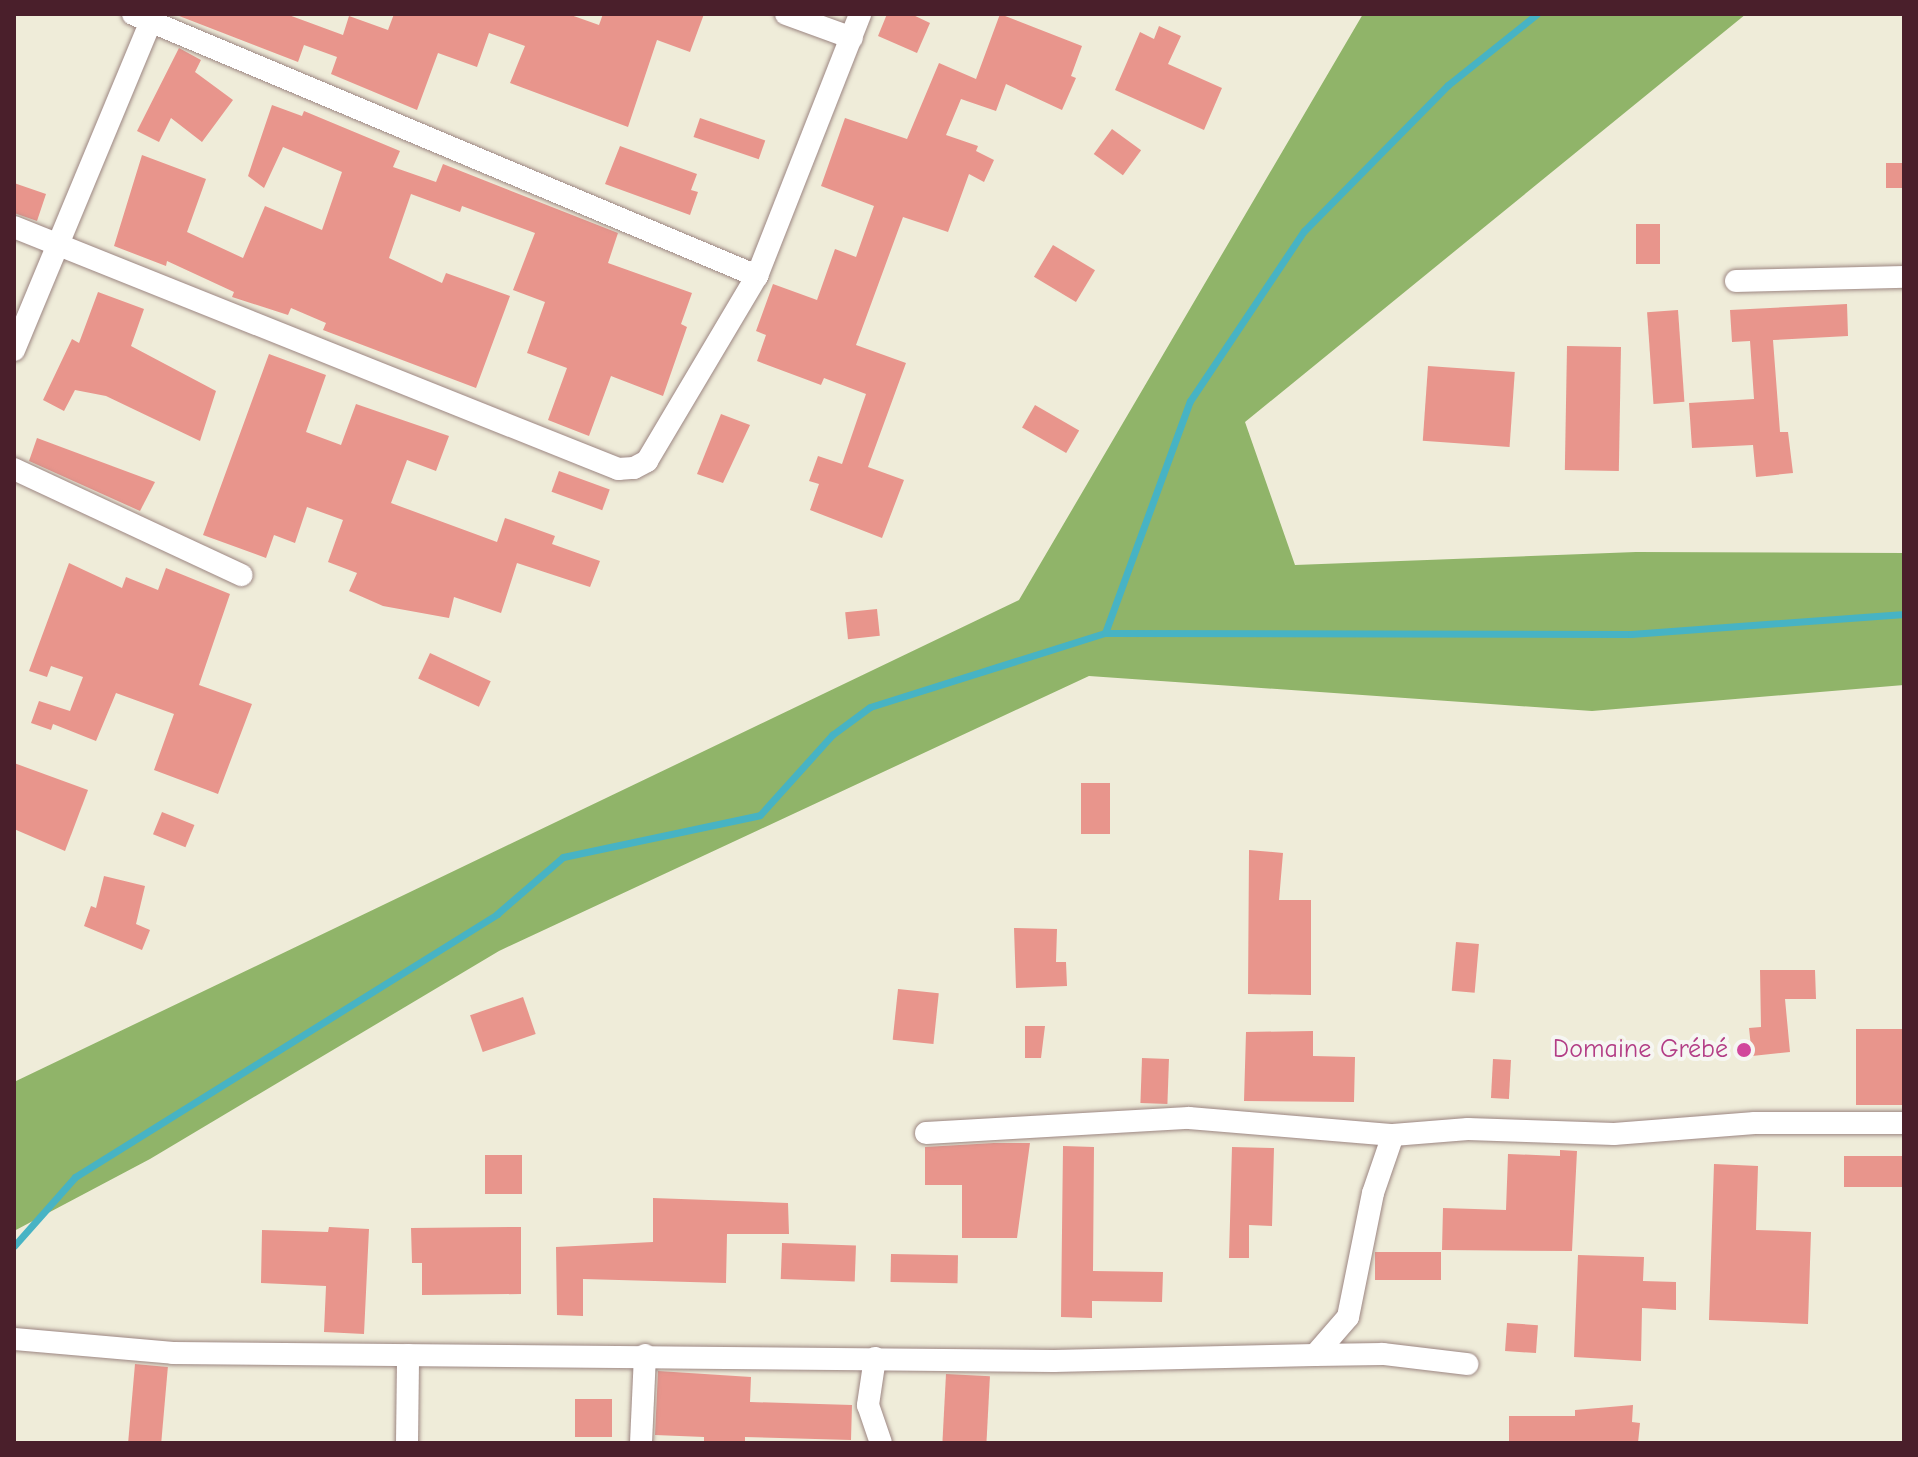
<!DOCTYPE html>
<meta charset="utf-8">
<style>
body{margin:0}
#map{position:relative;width:1918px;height:1457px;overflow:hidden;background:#efecd9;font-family:"Comic Neue",sans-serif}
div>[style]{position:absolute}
.forest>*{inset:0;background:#90b469}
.stream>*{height:7px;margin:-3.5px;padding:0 3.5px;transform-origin:3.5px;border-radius:3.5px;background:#47b3c4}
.building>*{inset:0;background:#e8958c;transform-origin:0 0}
.roads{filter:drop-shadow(0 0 2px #9c8682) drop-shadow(0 0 2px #9c8682)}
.minor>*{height:22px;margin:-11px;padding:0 11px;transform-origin:11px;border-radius:11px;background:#fff}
.dots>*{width:22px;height:22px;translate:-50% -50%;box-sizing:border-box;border:4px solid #f6f6f2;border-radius:50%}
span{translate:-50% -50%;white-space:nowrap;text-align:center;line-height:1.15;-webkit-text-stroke:8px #f6f6f2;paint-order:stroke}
.hotel-label{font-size:26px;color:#b23c85}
.right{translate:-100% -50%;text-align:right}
.frame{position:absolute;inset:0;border:16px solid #4a1f2b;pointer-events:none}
</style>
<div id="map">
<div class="forest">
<div style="clip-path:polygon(1363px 14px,1746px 14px,1245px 422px,1295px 565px,1636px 552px,1904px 553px,1904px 685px,1592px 711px,1089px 676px,499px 951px,150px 1159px,14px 1231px,14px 1082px,1019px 600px)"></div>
</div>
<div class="stream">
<div style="left:1105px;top:633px;width:247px;rotate:-69.9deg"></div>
<div style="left:1190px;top:401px;width:205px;rotate:-56.2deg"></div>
<div style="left:1304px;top:231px;width:205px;rotate:-45.4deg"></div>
<div style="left:1448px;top:85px;width:114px;rotate:-38.6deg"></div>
<div style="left:14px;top:1246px;width:92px;rotate:-48.5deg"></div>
<div style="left:75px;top:1177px;width:497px;rotate:-31.9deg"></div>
<div style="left:497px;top:914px;width:87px;rotate:-40.8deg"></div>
<div style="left:563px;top:857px;width:201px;rotate:-12deg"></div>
<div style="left:760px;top:815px;width:108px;rotate:-48deg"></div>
<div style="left:832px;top:735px;width:47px;rotate:-36.4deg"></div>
<div style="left:870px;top:707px;width:246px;rotate:-17.5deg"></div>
<div style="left:1105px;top:633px;width:526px;rotate:0.11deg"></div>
<div style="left:1631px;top:634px;width:274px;rotate:-4.2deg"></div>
</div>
<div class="building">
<div style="clip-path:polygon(174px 14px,286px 14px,343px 35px,349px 16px,388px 30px,394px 14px,568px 14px,599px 25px,603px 14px,704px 14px,690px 52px,657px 40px,628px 127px,510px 83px,525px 46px,489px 33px,477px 67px,438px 53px,417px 110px,331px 74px,337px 57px,304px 45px,298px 62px)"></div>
<div style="clip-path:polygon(887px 14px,911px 14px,930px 23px,917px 53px,878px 36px)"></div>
<div style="clip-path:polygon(1000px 14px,1082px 46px,1071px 76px,1076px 78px,1062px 110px,1006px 84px,996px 111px,961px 99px,946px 135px,978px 146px,976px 151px,994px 160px,984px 182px,969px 174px,948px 232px,903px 217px,856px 345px,906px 363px,868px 467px,904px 480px,882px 538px,810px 510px,819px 484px,809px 481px,818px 456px,842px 464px,866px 394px,824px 378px,821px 385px,757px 361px,766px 335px,756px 331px,773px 284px,817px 300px,835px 249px,856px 257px,874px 206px,821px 186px,845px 118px,907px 139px,939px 63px,976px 79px)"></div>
<div style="clip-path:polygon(1159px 26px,1181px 36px,1168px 64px,1222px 88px,1204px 130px,1115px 90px,1140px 32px,1154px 39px)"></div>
<div style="clip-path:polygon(179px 48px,201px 60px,195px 72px,233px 100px,202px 142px,171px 118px,159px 142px,137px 131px)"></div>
<div style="clip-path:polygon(272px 105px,302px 116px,304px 111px,400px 151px,393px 167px,436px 182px,443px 164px,618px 233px,608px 263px,692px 293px,681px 324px,687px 327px,663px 396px,611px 376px,589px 436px,548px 420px,567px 368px,527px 353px,545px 302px,513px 290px,535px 233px,462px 206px,460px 212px,411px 194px,389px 258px,442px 283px,446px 273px,510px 296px,476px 388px,323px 330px,326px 323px,291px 308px,288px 315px,232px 297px,234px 292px,167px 261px,166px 266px,114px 246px,142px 155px,206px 179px,187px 232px,243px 258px,265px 206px,322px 230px,342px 172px,283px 147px,264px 188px,248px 176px)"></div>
<div style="left:700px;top:118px;width:69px;height:20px;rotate:19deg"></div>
<div style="left:1112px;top:129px;width:36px;height:31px;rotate:36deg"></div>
<div style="clip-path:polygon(620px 146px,697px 174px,691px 190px,698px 192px,690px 215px,605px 184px)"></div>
<div style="left:1904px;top:163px;width:25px;height:18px;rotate:90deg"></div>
<div style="clip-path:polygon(14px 183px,46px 194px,37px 221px,14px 213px)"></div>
<div style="left:1636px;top:224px;width:24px;height:40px"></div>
<div style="left:1053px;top:245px;width:49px;height:37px;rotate:31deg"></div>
<div style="clip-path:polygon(98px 292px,144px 309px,131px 346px,216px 391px,200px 441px,106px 396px,75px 390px,64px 411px,43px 400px,72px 339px,79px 343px)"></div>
<div style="clip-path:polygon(1847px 304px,1848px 336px,1773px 340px,1780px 432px,1788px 432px,1793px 473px,1756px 477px,1753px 445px,1692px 448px,1689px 403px,1754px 399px,1750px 341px,1732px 342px,1730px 310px)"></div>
<div style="left:1678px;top:310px;width:92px;height:31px;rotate:86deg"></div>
<div style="left:1567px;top:346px;width:54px;height:124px;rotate:1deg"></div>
<div style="clip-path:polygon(269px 354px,326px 375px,306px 432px,341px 445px,356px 404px,449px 436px,436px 471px,407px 460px,391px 503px,497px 542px,505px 518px,555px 536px,552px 544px,600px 561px,590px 587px,517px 563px,501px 613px,454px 597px,449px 618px,383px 606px,349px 591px,357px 573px,328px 562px,343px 520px,307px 507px,295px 543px,274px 535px,266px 558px,203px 535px)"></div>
<div style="left:1428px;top:366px;width:87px;height:75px;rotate:4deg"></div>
<div style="left:1035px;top:405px;width:51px;height:26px;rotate:30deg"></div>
<div style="clip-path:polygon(721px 414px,750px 425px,723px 483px,697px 474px)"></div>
<div style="clip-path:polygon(37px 438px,155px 482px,140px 511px,29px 461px)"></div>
<div style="left:559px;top:471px;width:54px;height:22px;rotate:20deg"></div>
<div style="clip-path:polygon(69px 563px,122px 588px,126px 577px,158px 590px,166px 568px,230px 594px,199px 685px,252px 704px,218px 794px,154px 770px,174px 714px,116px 693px,96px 741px,53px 724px,51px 730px,31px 723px,39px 701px,70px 711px,83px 677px,51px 666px,47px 677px,29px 671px)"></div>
<div style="left:877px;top:609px;width:27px;height:32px;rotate:84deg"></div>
<div style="left:430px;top:653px;width:67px;height:28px;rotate:25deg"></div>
<div style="clip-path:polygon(14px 763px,88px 790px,65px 851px,14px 829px)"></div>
<div style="left:1081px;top:783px;width:29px;height:51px"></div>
<div style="left:162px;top:812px;width:35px;height:24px;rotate:22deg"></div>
<div style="clip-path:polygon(1249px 850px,1283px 853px,1279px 900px,1311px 900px,1311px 995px,1248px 994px)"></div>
<div style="clip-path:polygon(104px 876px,145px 886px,136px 924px,150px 930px,142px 950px,84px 926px,91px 906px,96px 908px)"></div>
<div style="clip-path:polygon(1014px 928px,1057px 929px,1056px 962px,1066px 962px,1067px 986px,1016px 988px)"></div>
<div style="left:1456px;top:942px;width:23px;height:49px;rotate:5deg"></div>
<div style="clip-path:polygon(1760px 970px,1815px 970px,1816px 999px,1785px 999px,1790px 1052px,1752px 1056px,1749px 1028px,1761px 1027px)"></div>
<div style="left:898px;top:989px;width:41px;height:51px;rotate:6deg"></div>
<div style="left:523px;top:997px;width:39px;height:56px;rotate:71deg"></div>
<div style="clip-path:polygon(1025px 1026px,1045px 1026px,1041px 1058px,1025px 1058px)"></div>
<div style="left:1856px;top:1029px;width:48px;height:76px"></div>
<div style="clip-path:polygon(1313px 1031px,1313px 1056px,1355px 1057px,1354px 1102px,1244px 1101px,1246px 1032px)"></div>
<div style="left:1142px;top:1058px;width:27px;height:45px;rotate:2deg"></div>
<div style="left:1493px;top:1059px;width:18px;height:39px;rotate:3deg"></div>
<div style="clip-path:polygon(994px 1143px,1030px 1143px,1017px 1238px,962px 1238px,962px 1185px,925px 1185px,925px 1147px)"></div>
<div style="clip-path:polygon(1063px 1146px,1094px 1147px,1093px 1271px,1163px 1272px,1162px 1302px,1092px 1301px,1092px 1318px,1061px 1317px)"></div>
<div style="clip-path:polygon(1232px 1147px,1274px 1148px,1272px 1226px,1249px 1225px,1249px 1258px,1229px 1258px)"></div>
<div style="clip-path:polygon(1560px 1150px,1577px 1151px,1572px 1251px,1442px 1250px,1443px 1208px,1506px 1210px,1508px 1154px,1560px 1156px)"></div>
<div style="left:522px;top:1155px;width:39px;height:37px;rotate:90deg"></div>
<div style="left:1904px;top:1156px;width:31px;height:60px;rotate:90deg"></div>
<div style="clip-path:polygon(1714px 1164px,1758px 1166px,1756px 1230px,1811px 1232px,1808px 1324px,1709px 1320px)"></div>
<div style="clip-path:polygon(653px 1198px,788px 1203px,789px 1234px,727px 1234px,726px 1283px,583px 1279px,583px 1316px,557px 1315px,556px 1247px,653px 1242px)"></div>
<div style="clip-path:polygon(329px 1227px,369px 1229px,364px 1334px,324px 1332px,326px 1286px,261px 1283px,262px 1230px,328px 1232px)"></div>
<div style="clip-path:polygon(521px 1227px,521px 1294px,422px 1295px,422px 1263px,412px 1263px,411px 1228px)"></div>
<div style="left:782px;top:1243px;width:74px;height:36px;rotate:2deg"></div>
<div style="left:1375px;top:1252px;width:66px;height:28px"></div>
<div style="left:891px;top:1254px;width:67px;height:28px;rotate:1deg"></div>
<div style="clip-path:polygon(1578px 1255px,1644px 1257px,1643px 1281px,1676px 1282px,1676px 1310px,1642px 1308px,1641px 1361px,1574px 1357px)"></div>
<div style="left:1507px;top:1323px;width:31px;height:28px;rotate:4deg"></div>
<div style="left:135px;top:1364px;width:33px;height:79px;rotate:5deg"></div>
<div style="clip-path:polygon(658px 1371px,751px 1377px,750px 1402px,852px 1405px,851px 1440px,745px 1437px,745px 1443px,704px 1443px,704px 1437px,655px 1435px)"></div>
<div style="left:946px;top:1374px;width:44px;height:67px;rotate:3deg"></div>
<div style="left:575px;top:1399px;width:37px;height:38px"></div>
<div style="clip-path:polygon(1633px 1405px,1632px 1422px,1640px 1423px,1638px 1443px,1509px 1443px,1509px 1416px,1575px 1416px,1575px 1410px)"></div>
</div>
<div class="roads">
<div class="minor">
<div style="left:133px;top:14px;width:677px;rotate:22.78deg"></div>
<div style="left:786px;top:14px;width:70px;rotate:20deg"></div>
<div style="left:14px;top:227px;width:651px;rotate:21.83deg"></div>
<div style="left:618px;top:469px;width:16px;rotate:-4deg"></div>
<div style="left:634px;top:468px;width:15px;rotate:-28deg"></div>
<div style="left:647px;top:461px;width:215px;rotate:-59.3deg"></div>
<div style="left:757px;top:276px;width:282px;rotate:-68.5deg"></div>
<div style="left:1736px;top:281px;width:168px;rotate:-1.4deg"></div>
<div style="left:14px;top:350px;width:364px;rotate:-67.4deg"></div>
<div style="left:14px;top:469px;width:251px;rotate:25deg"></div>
<div style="left:926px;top:1133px;width:263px;rotate:-3.3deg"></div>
<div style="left:1189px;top:1118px;width:205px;rotate:4.8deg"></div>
<div style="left:14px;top:1339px;width:160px;rotate:5deg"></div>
<div style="left:173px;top:1353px;width:881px;rotate:0.52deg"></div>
<div style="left:1054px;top:1361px;width:261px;rotate:-1.3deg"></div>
<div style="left:1315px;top:1355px;width:50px;rotate:-49deg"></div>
<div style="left:1348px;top:1317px;width:126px;rotate:-78.6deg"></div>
<div style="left:1373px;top:1193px;width:61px;rotate:-71deg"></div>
<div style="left:1393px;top:1135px;width:75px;rotate:-4.6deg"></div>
<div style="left:1468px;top:1129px;width:146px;rotate:2deg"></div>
<div style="left:1614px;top:1134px;width:141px;rotate:-4.5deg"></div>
<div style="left:1755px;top:1123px;width:149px"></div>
<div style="left:1315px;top:1355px;width:68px;rotate:-0.8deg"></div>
<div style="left:1383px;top:1354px;width:85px;rotate:6.8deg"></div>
<div style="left:875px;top:1358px;width:48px;rotate:98.5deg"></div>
<div style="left:868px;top:1405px;width:40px;rotate:71.1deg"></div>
<div style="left:407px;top:1443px;width:88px;rotate:-89.3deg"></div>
<div style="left:641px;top:1443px;width:88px;rotate:-87.4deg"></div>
</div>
</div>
<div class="dots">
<div style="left:1744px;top:1050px;background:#d1479c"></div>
</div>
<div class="hotel-label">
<span class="right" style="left:1728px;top:1050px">Domaine Grébé</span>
</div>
<div class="frame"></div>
</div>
